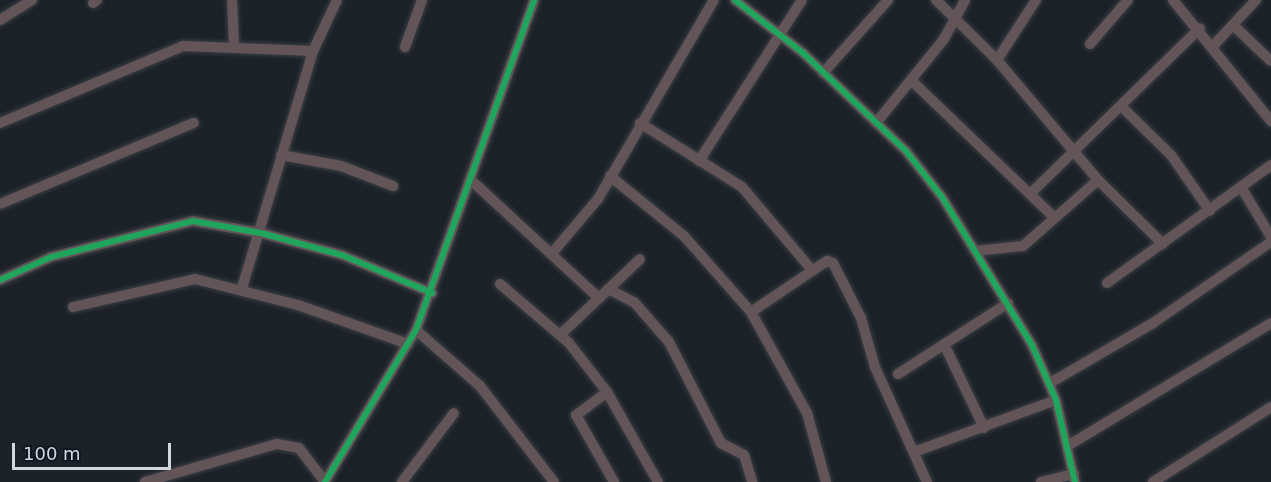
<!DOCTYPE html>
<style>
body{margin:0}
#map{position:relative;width:1271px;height:482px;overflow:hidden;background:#1c2228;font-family:"DejaVu Sans",sans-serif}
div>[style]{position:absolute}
.roads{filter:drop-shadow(0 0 2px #3a3f44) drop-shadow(0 0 2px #3a3f44)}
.street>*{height:10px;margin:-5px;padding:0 5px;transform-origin:5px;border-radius:5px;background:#635458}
.cycleway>*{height:6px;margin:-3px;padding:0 3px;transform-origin:3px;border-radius:3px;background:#20a55d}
span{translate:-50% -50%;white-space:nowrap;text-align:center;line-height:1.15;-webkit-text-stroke:5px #0f1822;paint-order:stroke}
.scale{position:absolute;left:12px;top:443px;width:159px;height:27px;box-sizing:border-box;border:3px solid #d2d8df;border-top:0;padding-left:8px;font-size:18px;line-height:21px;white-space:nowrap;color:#d2d8df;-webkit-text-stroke:4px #0f1822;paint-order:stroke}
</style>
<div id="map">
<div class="roads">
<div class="street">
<div style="left:232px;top:0;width:45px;rotate:87.5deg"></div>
<div style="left:735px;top:0;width:86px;rotate:37.9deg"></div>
<div style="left:803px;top:53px;width:142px;rotate:43.6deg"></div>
<div style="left:906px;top:151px;width:58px;rotate:52deg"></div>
<div style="left:942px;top:197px;width:173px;rotate:58.7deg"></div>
<div style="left:1032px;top:345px;width:60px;rotate:66.4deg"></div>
<div style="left:1056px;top:400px;width:84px;rotate:77deg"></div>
<div style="left:936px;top:0;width:86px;rotate:44.5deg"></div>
<div style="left:997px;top:60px;width:157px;rotate:49.9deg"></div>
<div style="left:1098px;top:180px;width:91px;rotate:44.6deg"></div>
<div style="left:1173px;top:0;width:156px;rotate:51deg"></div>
<div style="left:93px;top:3px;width:5px;rotate:-37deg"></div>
<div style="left:0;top:20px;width:38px;rotate:-32deg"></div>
<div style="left:1233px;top:25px;width:52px;rotate:43.5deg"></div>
<div style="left:1090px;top:44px;width:58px;rotate:-49.2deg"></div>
<div style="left:1214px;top:45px;width:62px;rotate:-47deg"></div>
<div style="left:405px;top:47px;width:50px;rotate:-70.1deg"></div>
<div style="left:997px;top:60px;width:72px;rotate:-57deg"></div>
<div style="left:823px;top:73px;width:98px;rotate:-48.3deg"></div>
<div style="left:912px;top:81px;width:198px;rotate:43.8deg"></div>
<div style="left:1121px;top:106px;width:70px;rotate:44.4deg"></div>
<div style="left:1171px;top:155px;width:68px;rotate:55.1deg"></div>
<div style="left:0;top:123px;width:199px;rotate:-22.8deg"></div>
<div style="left:183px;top:46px;width:130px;rotate:2.2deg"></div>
<div style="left:640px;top:123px;width:120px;rotate:32.1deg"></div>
<div style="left:742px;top:187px;width:109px;rotate:49.9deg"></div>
<div style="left:876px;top:123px;width:108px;rotate:-51deg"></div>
<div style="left:944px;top:39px;width:44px;rotate:-61.7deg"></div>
<div style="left:281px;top:155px;width:61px;rotate:10.4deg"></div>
<div style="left:341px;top:166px;width:56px;rotate:21deg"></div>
<div style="left:699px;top:161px;width:191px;rotate:-57.4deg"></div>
<div style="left:610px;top:176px;width:95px;rotate:39deg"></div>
<div style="left:684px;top:236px;width:101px;rotate:48.6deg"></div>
<div style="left:751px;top:312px;width:115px;rotate:61deg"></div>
<div style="left:807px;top:413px;width:72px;rotate:74.6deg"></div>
<div style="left:472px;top:181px;width:173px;rotate:42.7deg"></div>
<div style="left:1241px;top:187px;width:58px;rotate:59deg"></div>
<div style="left:1031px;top:193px;width:236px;rotate:-44.3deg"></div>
<div style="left:0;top:204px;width:210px;rotate:-22.7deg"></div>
<div style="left:975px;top:251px;width:48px;rotate:-5.9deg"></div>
<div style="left:1023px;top:246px;width:100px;rotate:-41.3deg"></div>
<div style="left:553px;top:252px;width:70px;rotate:-49.7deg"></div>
<div style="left:598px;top:199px;width:230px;rotate:-59.8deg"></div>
<div style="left:0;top:280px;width:56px;rotate:-24.3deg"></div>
<div style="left:51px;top:257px;width:146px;rotate:-14.2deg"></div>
<div style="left:193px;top:221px;width:69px;rotate:10deg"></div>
<div style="left:261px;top:233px;width:84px;rotate:15.2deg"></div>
<div style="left:342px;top:255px;width:98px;rotate:22.9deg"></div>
<div style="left:1107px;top:283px;width:202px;rotate:-35.7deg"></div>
<div style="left:500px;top:284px;width:91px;rotate:40.5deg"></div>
<div style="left:569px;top:343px;width:62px;rotate:52.2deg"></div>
<div style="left:607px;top:392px;width:103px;rotate:60.5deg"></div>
<div style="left:242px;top:288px;width:247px;rotate:-73.3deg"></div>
<div style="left:313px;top:51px;width:56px;rotate:-64.8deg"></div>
<div style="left:608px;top:289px;width:29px;rotate:27deg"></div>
<div style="left:634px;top:302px;width:53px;rotate:48.8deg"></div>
<div style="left:669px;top:342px;width:114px;rotate:62.8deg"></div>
<div style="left:721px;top:443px;width:26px;rotate:28deg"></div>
<div style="left:744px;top:455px;width:28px;rotate:73deg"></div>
<div style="left:73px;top:307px;width:125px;rotate:-12.9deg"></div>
<div style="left:195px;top:279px;width:106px;rotate:14.2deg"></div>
<div style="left:298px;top:305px;width:117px;rotate:19.5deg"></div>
<div style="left:751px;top:312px;width:92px;rotate:-33.9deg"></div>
<div style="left:827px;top:261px;width:6px;rotate:18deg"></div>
<div style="left:833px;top:263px;width:62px;rotate:63deg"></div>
<div style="left:861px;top:318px;width:51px;rotate:74.1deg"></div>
<div style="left:875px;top:367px;width:126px;rotate:65.7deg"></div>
<div style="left:416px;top:330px;width:85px;rotate:41.2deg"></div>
<div style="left:480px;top:386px;width:121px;rotate:52.4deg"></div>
<div style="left:560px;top:335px;width:110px;rotate:-43.5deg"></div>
<div style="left:944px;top:344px;width:93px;rotate:64.5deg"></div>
<div style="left:898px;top:374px;width:131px;rotate:-32.8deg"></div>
<div style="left:1050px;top:383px;width:119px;rotate:-30.2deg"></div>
<div style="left:1153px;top:323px;width:143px;rotate:-34.5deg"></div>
<div style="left:607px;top:392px;width:39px;rotate:143deg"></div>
<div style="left:576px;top:415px;width:77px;rotate:60.4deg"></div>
<div style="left:1069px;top:445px;width:236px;rotate:-31.1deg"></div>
<div style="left:914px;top:452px;width:151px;rotate:-20.1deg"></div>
<div style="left:145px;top:482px;width:137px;rotate:-16.1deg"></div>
<div style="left:277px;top:444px;width:22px;rotate:10deg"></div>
<div style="left:299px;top:448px;width:43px;rotate:52.6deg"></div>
<div style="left:325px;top:482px;width:177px;rotate:-59.1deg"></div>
<div style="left:416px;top:330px;width:350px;rotate:-70.3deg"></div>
<div style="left:402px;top:482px;width:86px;rotate:-53deg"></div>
<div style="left:1041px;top:482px;width:34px;rotate:-14deg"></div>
<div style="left:1153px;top:482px;width:140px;rotate:-32.4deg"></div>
</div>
</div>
<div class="cycleway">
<div style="left:735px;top:0;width:86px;rotate:37.9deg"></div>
<div style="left:803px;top:53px;width:142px;rotate:43.6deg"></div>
<div style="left:906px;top:151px;width:58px;rotate:52deg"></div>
<div style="left:942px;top:197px;width:173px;rotate:58.7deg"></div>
<div style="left:1032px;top:345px;width:60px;rotate:66.4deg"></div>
<div style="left:1056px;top:400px;width:84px;rotate:77deg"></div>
<div style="left:0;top:280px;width:56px;rotate:-24.3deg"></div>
<div style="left:51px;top:257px;width:146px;rotate:-14.2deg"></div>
<div style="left:193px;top:221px;width:69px;rotate:10deg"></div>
<div style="left:261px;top:233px;width:84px;rotate:15.2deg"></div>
<div style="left:342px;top:255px;width:98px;rotate:22.9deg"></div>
<div style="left:325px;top:482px;width:177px;rotate:-59.1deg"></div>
<div style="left:416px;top:330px;width:350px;rotate:-70.3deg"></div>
</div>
<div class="scale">100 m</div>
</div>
